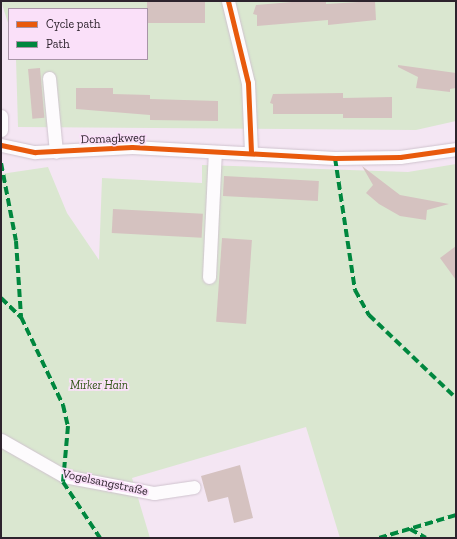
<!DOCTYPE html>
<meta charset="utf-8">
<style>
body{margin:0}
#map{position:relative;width:457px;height:539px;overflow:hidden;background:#f4e6f3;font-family:"Zilla Slab",serif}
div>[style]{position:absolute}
.green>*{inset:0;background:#dae7d0}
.building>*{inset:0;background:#d5c2c0;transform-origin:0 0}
.roads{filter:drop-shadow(0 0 1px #cfc3ce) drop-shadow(0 0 1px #cfc3ce)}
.minor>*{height:13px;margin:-6.5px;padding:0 6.5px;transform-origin:6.5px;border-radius:6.5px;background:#fdfbfd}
.quiet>*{height:4px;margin-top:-2px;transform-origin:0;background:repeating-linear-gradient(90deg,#00873e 0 8px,transparent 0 12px)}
.cycleway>*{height:5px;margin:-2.5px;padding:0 2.5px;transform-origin:2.5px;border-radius:2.5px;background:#e8590c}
span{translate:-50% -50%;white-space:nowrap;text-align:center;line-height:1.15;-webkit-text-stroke:3.5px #fae0f9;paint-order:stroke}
.street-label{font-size:12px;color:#2d232d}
.park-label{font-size:12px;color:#2e5313;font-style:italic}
.frame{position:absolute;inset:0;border:2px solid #2d232d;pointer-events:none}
.legend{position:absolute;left:8px;top:8px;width:140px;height:52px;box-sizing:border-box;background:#fae0f9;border:1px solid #a894a7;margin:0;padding:5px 7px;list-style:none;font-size:12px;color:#2d232d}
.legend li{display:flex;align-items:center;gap:8px;height:20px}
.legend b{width:20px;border:1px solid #a894a7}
</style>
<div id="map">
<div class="green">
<div style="clip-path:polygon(1px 1px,456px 1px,456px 121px,416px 130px,18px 127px,16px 59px,147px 59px,147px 9px,9px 9px,9px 26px)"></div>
<div style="clip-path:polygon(456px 164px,456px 538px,340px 538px,306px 427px,132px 478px,150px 538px,1px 538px,1px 174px,48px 167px,67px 213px,99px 260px,102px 178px,202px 183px,202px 165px,408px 172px)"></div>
</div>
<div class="building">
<div style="clip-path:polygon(304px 1px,326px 1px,326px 4px,375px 1px,376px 20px,328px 25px,328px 20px,257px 26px,257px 15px,253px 14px,256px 5px)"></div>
<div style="left:205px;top:2px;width:21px;height:58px;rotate:90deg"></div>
<div style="clip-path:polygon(398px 65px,456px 73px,456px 88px,450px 89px,450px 92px,416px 88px,418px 77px,398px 67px)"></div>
<div style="left:40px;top:68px;width:50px;height:12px;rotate:85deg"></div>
<div style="clip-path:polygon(76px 88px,113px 88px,113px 94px,150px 95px,150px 99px,218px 101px,218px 121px,150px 120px,150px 115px,76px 109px)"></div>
<div style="clip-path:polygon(343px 93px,343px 98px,392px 97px,392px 118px,343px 118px,343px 114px,273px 114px,273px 104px,270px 103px,273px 94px)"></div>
<div style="clip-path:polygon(362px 166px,400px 195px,449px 204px,427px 210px,426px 220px,400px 216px,379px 204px,366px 193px,373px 185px)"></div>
<div style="left:224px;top:176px;width:95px;height:20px;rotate:3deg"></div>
<div style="left:113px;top:209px;width:90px;height:24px;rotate:3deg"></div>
<div style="left:222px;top:238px;width:30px;height:84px;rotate:4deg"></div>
<div style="clip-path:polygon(456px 246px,456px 280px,440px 258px)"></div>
<div style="clip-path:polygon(240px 465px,253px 518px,234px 523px,228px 497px,208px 502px,201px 476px)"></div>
</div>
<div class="roads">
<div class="minor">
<div style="left:228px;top:1px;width:84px;rotate:76.3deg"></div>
<div style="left:248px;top:83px;width:70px;rotate:87.5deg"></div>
<div style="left:49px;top:78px;width:74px;rotate:84.6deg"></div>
<div style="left:1px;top:116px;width:14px;rotate:90deg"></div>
<div style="left:1px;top:145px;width:35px;rotate:12deg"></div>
<div style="left:35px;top:152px;width:97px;rotate:-3deg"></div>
<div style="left:132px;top:147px;width:203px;rotate:3.1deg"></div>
<div style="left:335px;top:158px;width:65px;rotate:-0.9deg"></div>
<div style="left:400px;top:157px;width:57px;rotate:-8.1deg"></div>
<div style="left:209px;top:277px;width:125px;rotate:-87.3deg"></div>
<div style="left:1px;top:440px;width:73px;rotate:29.7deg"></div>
<div style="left:64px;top:476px;width:92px;rotate:10.7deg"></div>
<div style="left:154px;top:493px;width:40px;rotate:-8.5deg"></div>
</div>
</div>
<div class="quiet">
<div style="left:335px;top:158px;width:134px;rotate:81.4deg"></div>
<div style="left:355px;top:290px;width:29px;rotate:61deg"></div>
<div style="left:369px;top:315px;width:120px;rotate:43.7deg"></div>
<div style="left:1px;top:163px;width:79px;rotate:79.1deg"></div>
<div style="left:16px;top:241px;width:76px;rotate:86.2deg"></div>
<div style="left:1px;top:298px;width:28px;rotate:44deg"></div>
<div style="left:21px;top:317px;width:98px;rotate:64.5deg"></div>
<div style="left:63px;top:405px;width:22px;rotate:77deg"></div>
<div style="left:68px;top:426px;width:56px;rotate:95.1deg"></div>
<div style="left:63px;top:482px;width:67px;rotate:56.5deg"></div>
<div style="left:410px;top:529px;width:18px;rotate:29deg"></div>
<div style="left:379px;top:538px;width:80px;rotate:-16.6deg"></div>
</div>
<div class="cycleway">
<div style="left:228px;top:1px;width:84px;rotate:76.3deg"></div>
<div style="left:248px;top:83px;width:70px;rotate:87.5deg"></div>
<div style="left:1px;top:145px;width:35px;rotate:12deg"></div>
<div style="left:35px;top:152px;width:97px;rotate:-3deg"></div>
<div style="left:132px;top:147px;width:203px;rotate:3.1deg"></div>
<div style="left:335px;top:158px;width:65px;rotate:-0.9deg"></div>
<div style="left:400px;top:157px;width:57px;rotate:-8.1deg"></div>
</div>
<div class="street-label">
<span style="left:113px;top:139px;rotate:-2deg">Domagkweg</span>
<span style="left:105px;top:483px;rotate:12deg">Vogelsangstraße</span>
</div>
<div class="park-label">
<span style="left:99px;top:386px">Mirker Hain</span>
</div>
<div class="frame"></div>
<ul class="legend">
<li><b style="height:5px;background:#e8590c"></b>Cycle path</li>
<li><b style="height:5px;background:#00873e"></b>Path</li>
</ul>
</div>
